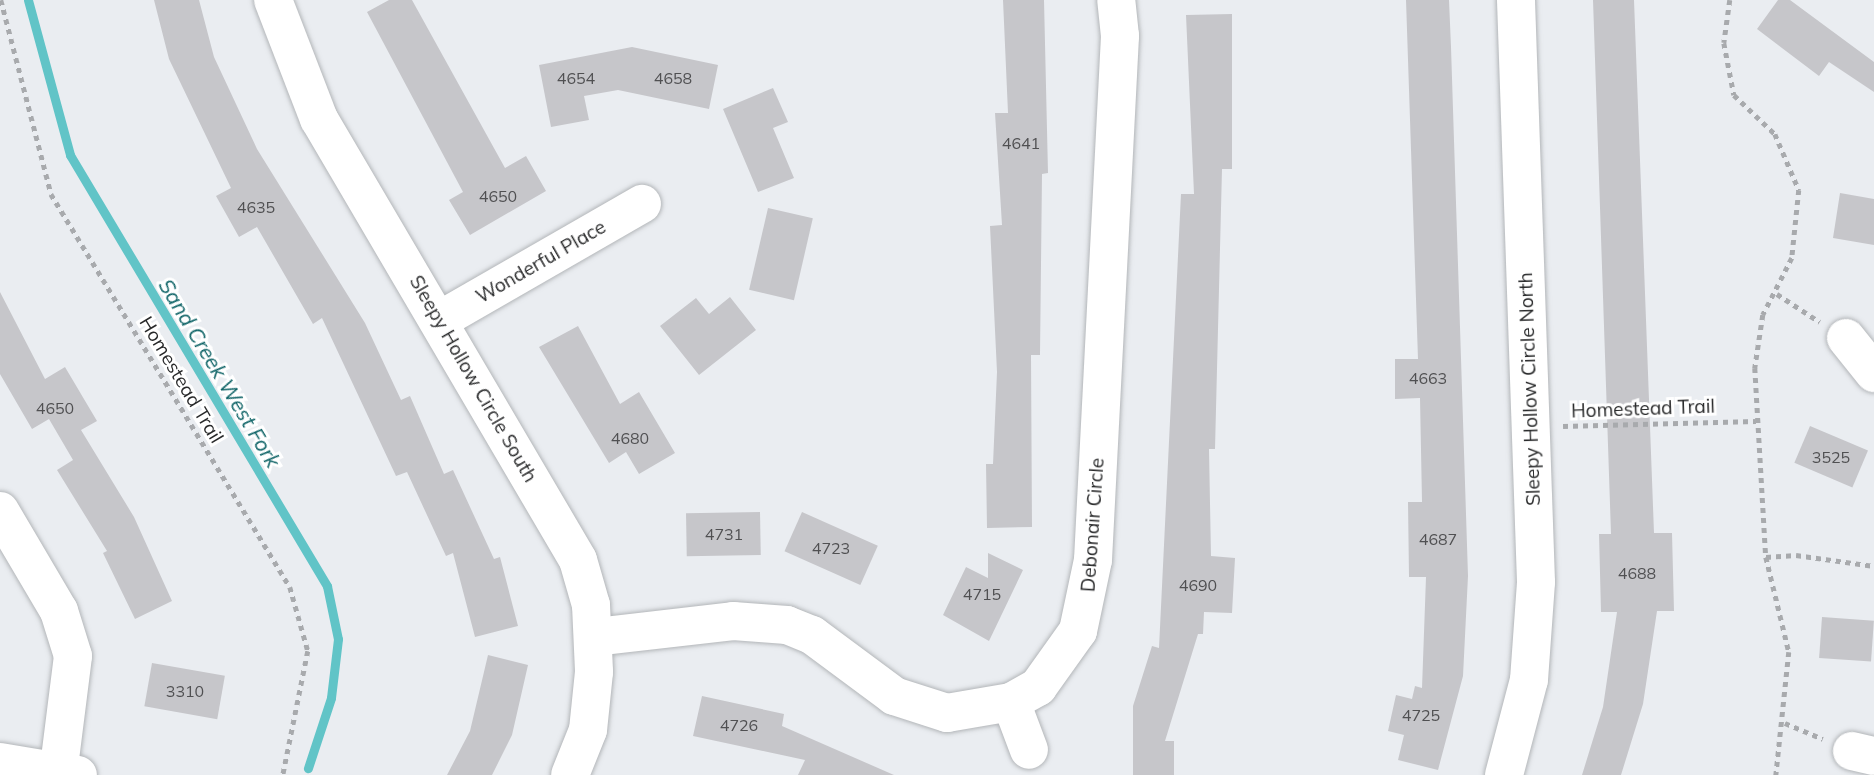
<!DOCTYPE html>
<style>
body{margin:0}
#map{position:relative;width:1874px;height:775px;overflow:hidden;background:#eaedf1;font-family:Mulish,sans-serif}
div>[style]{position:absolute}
.stream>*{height:9px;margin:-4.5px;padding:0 4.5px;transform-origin:4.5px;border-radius:4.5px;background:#61c4c7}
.building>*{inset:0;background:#c6c6ca;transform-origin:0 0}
.path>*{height:4.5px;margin-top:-2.25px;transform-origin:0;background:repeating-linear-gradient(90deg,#a8aaad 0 5px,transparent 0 10px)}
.roads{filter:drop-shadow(0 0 2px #b3b6b9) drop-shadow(0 0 2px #b3b6b9)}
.minor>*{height:38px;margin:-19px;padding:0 19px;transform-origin:19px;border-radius:19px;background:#fff}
span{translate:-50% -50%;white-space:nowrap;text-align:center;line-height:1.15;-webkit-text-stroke:6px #fff;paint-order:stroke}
.number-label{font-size:16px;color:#505052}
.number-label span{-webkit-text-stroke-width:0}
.street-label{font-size:19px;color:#28292a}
.water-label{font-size:21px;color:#0e6366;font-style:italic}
</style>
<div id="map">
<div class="stream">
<div style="left:28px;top:0;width:161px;rotate:74.8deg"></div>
<div style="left:70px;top:155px;width:502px;rotate:59.19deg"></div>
<div style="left:327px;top:586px;width:54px;rotate:78.3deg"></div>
<div style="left:338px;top:639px;width:59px;rotate:96.8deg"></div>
<div style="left:331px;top:698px;width:74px;rotate:108.2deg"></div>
</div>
<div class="building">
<div style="clip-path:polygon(154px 0,199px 0,214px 57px,257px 149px,365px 323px,401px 400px,410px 396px,444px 474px,453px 470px,494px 559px,500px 557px,518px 626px,475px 637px,453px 553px,446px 556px,407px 472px,396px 476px,322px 318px,313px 324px,257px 227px,239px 237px,216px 196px,231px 188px,169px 59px)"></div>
<div style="clip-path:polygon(389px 0,412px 0,505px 168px,526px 156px,546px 191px,470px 235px,449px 200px,463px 192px,367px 12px)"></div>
<div style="clip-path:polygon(1003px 0,1044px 0,1048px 173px,1042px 174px,1040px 355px,1031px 355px,1032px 527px,987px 528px,986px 464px,993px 464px,997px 372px,990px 226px,1002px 225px,995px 113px,1008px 113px)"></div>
<div style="clip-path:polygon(1406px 0,1449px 0,1451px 47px,1468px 576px,1463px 676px,1438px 770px,1398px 760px,1404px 735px,1388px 731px,1396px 695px,1412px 699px,1415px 686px,1422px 688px,1426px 577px,1409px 577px,1408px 502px,1422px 502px,1420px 398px,1395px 399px,1395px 359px,1418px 359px)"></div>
<div style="clip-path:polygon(1593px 0,1634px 0,1654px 533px,1672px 533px,1674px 611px,1657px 611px,1643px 704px,1621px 775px,1582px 775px,1603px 707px,1617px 612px,1601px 612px,1599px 534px,1611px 534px)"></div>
<div style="clip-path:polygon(1778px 0,1790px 0,1874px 62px,1874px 92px,1829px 62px,1819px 76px,1757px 29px)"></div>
<div style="clip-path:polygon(1232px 14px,1232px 169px,1222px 169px,1215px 449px,1209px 449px,1211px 556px,1235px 558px,1232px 613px,1204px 612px,1203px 634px,1198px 634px,1165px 741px,1174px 741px,1174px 775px,1133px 775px,1133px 706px,1152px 646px,1159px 648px,1181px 194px,1194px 194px,1186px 15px)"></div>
<div style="clip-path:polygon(632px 47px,718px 65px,709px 109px,618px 90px,584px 96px,589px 120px,551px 127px,539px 65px)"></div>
<div style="clip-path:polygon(773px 88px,788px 122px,773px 128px,794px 178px,758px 192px,723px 109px)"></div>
<div style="clip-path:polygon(1840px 193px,1874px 199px,1874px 245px,1833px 238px)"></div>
<div style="left:768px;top:208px;width:46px;height:84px;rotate:13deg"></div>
<div style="clip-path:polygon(0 292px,45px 379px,65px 367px,97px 421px,81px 430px,134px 517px,172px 601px,135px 619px,103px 553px,107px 551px,57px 470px,73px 460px,49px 419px,32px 429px,0 374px)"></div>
<div style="clip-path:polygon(730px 297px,756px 330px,699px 375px,660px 326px,696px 298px,709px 314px)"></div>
<div style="clip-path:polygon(578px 326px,620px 404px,639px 392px,675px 453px,639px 474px,626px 452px,609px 463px,539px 347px)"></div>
<div style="left:1810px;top:426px;width:63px;height:40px;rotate:23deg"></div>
<div style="left:760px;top:512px;width:43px;height:74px;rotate:89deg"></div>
<div style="left:802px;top:512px;width:83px;height:43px;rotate:24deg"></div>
<div style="clip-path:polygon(988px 553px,1023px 570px,989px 641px,943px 615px,966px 567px,988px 578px)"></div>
<div style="left:1822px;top:617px;width:52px;height:41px;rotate:4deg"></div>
<div style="clip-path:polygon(488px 655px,528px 665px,512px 735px,492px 775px,447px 775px,470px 731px)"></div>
<div style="left:152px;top:663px;width:74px;height:44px;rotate:10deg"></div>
<div style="clip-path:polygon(702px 696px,784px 714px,782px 726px,894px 775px,798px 775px,805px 760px,693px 736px)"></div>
</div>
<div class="path">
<div style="left:1px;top:0;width:200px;rotate:75.5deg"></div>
<div style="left:51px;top:194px;width:460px;rotate:58.7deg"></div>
<div style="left:290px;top:587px;width:66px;rotate:74.3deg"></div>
<div style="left:308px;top:651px;width:126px;rotate:101.4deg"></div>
<div style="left:1730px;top:0;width:43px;rotate:97.9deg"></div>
<div style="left:1724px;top:43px;width:53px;rotate:79.1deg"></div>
<div style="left:1734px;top:95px;width:57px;rotate:43.6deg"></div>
<div style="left:1775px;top:134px;width:61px;rotate:66.8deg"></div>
<div style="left:1799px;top:190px;width:68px;rotate:95.9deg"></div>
<div style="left:1792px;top:258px;width:64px;rotate:117deg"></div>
<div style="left:1763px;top:315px;width:54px;rotate:98.6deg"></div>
<div style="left:1755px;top:368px;width:189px;rotate:86.7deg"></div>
<div style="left:1766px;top:557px;width:30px;rotate:-4deg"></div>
<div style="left:1796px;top:555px;width:79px;rotate:8deg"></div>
<div style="left:1777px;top:294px;width:51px;rotate:33.1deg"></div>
<div style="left:1563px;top:426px;width:193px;rotate:-1.5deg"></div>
<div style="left:1766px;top:557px;width:98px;rotate:76.4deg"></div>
<div style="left:1789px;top:652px;width:124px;rotate:96deg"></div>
<div style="left:1785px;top:723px;width:41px;rotate:22.8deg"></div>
</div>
<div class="roads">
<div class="minor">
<div style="left:273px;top:0;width:128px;rotate:68.9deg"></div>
<div style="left:319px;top:119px;width:511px;rotate:59.57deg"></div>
<div style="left:578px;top:560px;width:47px;rotate:73.9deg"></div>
<div style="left:591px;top:605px;width:67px;rotate:87.4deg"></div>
<div style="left:594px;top:672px;width:58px;rotate:95.9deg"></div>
<div style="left:588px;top:730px;width:48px;rotate:111.8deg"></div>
<div style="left:440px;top:320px;width:233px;rotate:-29.9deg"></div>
<div style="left:1846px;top:338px;width:45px;rotate:51.3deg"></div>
<div style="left:0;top:511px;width:116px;rotate:59.5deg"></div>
<div style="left:59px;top:611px;width:47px;rotate:72.7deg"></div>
<div style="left:73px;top:656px;width:120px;rotate:97.2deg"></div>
<div style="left:595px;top:637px;width:139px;rotate:-6.6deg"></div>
<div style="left:733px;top:621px;width:54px;rotate:4.2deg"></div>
<div style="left:787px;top:625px;width:27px;rotate:22deg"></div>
<div style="left:812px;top:635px;width:102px;rotate:36.6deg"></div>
<div style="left:894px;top:696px;width:56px;rotate:17.8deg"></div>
<div style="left:947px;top:713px;width:65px;rotate:-9.8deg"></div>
<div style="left:1011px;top:702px;width:31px;rotate:-29deg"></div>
<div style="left:1038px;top:687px;width:69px;rotate:-54.5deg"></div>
<div style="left:1078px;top:631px;width:73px;rotate:-78.1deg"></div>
<div style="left:1093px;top:560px;width:525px;rotate:-87.05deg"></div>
<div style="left:1120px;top:36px;width:36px;rotate:-96deg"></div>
<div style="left:1011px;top:702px;width:51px;rotate:69.4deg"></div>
<div style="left:1852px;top:751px;width:23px;rotate:13deg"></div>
<div style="left:0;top:762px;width:79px;rotate:9.5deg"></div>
<div style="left:1504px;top:775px;width:98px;rotate:-75.3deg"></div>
<div style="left:1529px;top:680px;width:98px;rotate:-85.9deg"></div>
<div style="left:1536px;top:582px;width:582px;rotate:-91.97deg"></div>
</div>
</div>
<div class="number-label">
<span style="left:576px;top:78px">4654</span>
<span style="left:673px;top:78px">4658</span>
<span style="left:1021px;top:143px">4641</span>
<span style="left:498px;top:196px">4650</span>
<span style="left:256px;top:207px">4635</span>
<span style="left:1428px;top:378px">4663</span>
<span style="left:55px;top:408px">4650</span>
<span style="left:630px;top:438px">4680</span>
<span style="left:1831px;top:457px">3525</span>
<span style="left:724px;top:534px">4731</span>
<span style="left:1438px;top:539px">4687</span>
<span style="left:831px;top:548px">4723</span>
<span style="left:1637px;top:573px">4688</span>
<span style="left:1198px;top:585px">4690</span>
<span style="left:982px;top:594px">4715</span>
<span style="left:185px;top:691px">3310</span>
<span style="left:1421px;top:715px">4725</span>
<span style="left:739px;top:725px">4726</span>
</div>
<div class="street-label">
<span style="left:541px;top:262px;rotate:-30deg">Wonderful Place</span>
<span style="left:473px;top:379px;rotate:60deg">Sleepy Hollow Circle South</span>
<span style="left:181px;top:380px;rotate:59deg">Homestead Trail</span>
<span style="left:1530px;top:389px;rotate:-92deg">Sleepy Hollow Circle North</span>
<span style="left:1643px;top:409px;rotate:-2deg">Homestead Trail</span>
<span style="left:1093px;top:525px;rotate:-86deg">Debonair Circle</span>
</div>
<div class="water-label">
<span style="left:220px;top:373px;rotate:59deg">Sand Creek West Fork</span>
</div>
</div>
